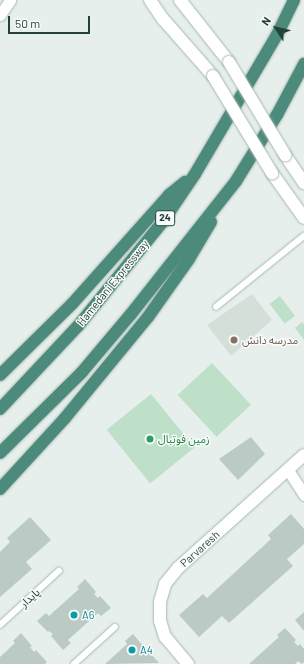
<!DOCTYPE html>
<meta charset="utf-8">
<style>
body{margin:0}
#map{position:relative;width:304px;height:664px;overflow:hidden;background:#e6efeb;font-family:Barlow,"Noto Sans Arabic",sans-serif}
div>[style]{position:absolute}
.built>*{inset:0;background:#d4dfda}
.green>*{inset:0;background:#bfe0c8;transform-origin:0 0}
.building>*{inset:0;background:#bbcac4}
.roads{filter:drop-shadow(0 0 1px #a8b8b2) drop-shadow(0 0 1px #a8b8b2)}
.service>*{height:5.5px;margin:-2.75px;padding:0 2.75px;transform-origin:2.75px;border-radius:2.75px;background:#fff}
.minor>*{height:11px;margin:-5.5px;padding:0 5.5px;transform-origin:5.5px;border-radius:5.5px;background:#fff}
.tertiary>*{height:12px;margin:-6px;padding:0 6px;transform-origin:6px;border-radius:6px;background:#fff}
.trunk>*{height:12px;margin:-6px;padding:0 6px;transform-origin:6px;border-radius:6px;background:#4c8a7c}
.bridges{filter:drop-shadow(0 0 1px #a8b8b2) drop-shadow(0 0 1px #a8b8b2)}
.tertiary-bridge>*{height:12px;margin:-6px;padding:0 6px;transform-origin:6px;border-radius:6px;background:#fff}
.dots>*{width:11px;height:11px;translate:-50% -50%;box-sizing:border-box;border:2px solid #f7fbf9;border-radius:50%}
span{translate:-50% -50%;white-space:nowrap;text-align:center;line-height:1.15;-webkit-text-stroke:3px #f7fbf9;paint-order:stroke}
.shield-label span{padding:1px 3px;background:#f7fbf9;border:1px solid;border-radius:3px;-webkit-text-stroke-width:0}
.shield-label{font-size:10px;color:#24423a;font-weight:700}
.street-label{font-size:11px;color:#24423a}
.education-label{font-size:11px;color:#785e54}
.left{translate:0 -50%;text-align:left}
.leisure-label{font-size:11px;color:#27864d}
.culture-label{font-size:11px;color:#0d838f}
.north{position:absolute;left:256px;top:8px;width:40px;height:40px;-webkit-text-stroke:3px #f7fbf9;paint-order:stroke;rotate:305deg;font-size:11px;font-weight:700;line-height:16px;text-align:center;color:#24423a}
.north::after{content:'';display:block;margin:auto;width:14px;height:18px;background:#24423a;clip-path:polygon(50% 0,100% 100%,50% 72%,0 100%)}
.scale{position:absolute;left:8px;top:16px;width:82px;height:18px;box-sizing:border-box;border:2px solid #24423a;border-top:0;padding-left:5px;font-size:12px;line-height:14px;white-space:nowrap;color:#24423a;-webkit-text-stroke:3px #f7fbf9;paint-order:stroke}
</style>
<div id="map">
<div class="built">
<div style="clip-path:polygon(252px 294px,272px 320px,231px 356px,207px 325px)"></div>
</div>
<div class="green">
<div style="left:280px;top:296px;width:25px;height:13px;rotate:53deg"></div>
<div style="clip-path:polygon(302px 322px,304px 324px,304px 340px,295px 328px)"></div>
<div style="left:212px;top:363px;width:57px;height:47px;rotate:47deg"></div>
<div style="left:151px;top:394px;width:69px;height:57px;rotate:51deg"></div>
</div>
<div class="building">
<div style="clip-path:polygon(251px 437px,265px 454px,238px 480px,219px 459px)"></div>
<div style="clip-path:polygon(291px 514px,304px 529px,304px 544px,287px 559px,293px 566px,229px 623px,222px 616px,199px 637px,179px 615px,203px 594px,207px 598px,271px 539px,268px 535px)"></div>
<div style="clip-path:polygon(30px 517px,51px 540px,26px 562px,32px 569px,0 597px,0 552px,10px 542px,7px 538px)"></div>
<div style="clip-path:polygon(85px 579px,96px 592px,94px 594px,98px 598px,100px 596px,111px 608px,101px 616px,98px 613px,68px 640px,71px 643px,63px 650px,51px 636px,53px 634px,49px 631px,48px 632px,37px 621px,46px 613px,49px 616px,79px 589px,77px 587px)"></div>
<div style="clip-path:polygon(304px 612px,304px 631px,295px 620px)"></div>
<div style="clip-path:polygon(285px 628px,296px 640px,294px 642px,298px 646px,300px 644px,304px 649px,304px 662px,302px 664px,298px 661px,295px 664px,249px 664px,279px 637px,277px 635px)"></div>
<div style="clip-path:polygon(21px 633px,32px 646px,30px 647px,34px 652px,36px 650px,47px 662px,45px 664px,0 664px,0 657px,15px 643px,13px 641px)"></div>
<div style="clip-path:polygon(133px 634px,144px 647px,142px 648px,146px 653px,148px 651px,159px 663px,105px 664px,127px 644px,125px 641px)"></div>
</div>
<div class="roads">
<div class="service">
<div style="left:216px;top:307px;width:113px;rotate:-38.9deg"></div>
<div style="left:0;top:625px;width:80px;rotate:-42.5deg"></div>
<div style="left:74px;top:664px;width:55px;rotate:-42.1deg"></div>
</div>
<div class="minor">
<div style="left:0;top:15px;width:18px;rotate:-56deg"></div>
<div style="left:288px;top:470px;width:30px;rotate:57deg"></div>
</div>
<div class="tertiary">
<div style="left:150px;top:0;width:23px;rotate:56deg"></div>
<div style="left:163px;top:19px;width:76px;rotate:48.7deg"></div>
<div style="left:180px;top:0;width:79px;rotate:51.7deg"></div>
<div style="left:285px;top:155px;width:34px;rotate:56deg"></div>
<div style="left:272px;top:173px;width:55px;rotate:54.6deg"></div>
<div style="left:188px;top:664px;width:35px;rotate:-130deg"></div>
<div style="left:165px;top:637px;width:17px;rotate:-107deg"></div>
<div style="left:160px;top:621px;width:19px;rotate:-90deg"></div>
<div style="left:160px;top:602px;width:19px;rotate:-74deg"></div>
<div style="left:165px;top:584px;width:21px;rotate:-51deg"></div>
<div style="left:178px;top:568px;width:169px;rotate:-41.9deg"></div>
</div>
<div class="trunk">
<div style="left:0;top:375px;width:101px;rotate:-44.6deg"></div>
<div style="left:72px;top:304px;width:146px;rotate:-48.3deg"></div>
<div style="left:169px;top:195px;width:21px;rotate:-39deg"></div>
<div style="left:0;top:409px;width:114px;rotate:-46.8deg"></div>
<div style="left:78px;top:326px;width:136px;rotate:-50.9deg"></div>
<div style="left:164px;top:220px;width:55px;rotate:-56deg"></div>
<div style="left:195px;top:174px;width:161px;rotate:-59.5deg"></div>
<div style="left:277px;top:35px;width:39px;rotate:-64deg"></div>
<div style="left:0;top:453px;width:115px;rotate:-44.6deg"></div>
<div style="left:82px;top:372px;width:76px;rotate:-49.8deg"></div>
<div style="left:131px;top:314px;width:169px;rotate:-51.7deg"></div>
<div style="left:236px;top:181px;width:78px;rotate:-58.2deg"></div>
<div style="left:277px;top:115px;width:58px;rotate:-62.1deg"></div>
<div style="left:0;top:489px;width:96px;rotate:-47.5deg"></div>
<div style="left:65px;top:418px;width:131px;rotate:-50.6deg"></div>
<div style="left:148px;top:317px;width:71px;rotate:-54.7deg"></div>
<div style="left:189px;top:259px;width:43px;rotate:-59.3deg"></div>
</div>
</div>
<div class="bridges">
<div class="tertiary-bridge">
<div style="left:229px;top:62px;width:109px;rotate:58.9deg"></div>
<div style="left:213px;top:76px;width:114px;rotate:58.7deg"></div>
</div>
</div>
<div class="dots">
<div style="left:234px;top:340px;background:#8d6e63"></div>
<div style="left:150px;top:439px;background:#2e9e5b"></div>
<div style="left:74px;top:615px;background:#0f9aa8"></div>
<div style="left:132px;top:650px;background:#0f9aa8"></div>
</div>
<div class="shield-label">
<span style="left:165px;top:218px">24</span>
</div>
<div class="street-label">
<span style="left:113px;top:283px;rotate:-51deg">Hamedani Expressway</span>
<span style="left:200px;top:549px;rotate:-42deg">Parvaresh</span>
<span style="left:30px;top:598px;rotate:-42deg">پایدار</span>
</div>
<div class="education-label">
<span class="left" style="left:242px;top:340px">مدرسه دانش</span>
</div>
<div class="leisure-label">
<span class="left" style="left:158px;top:439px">زمین فوتبال</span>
</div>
<div class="culture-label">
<span class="left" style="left:82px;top:615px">A6</span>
<span class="left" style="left:140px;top:650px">A4</span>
</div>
<div class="north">N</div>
<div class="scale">50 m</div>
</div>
